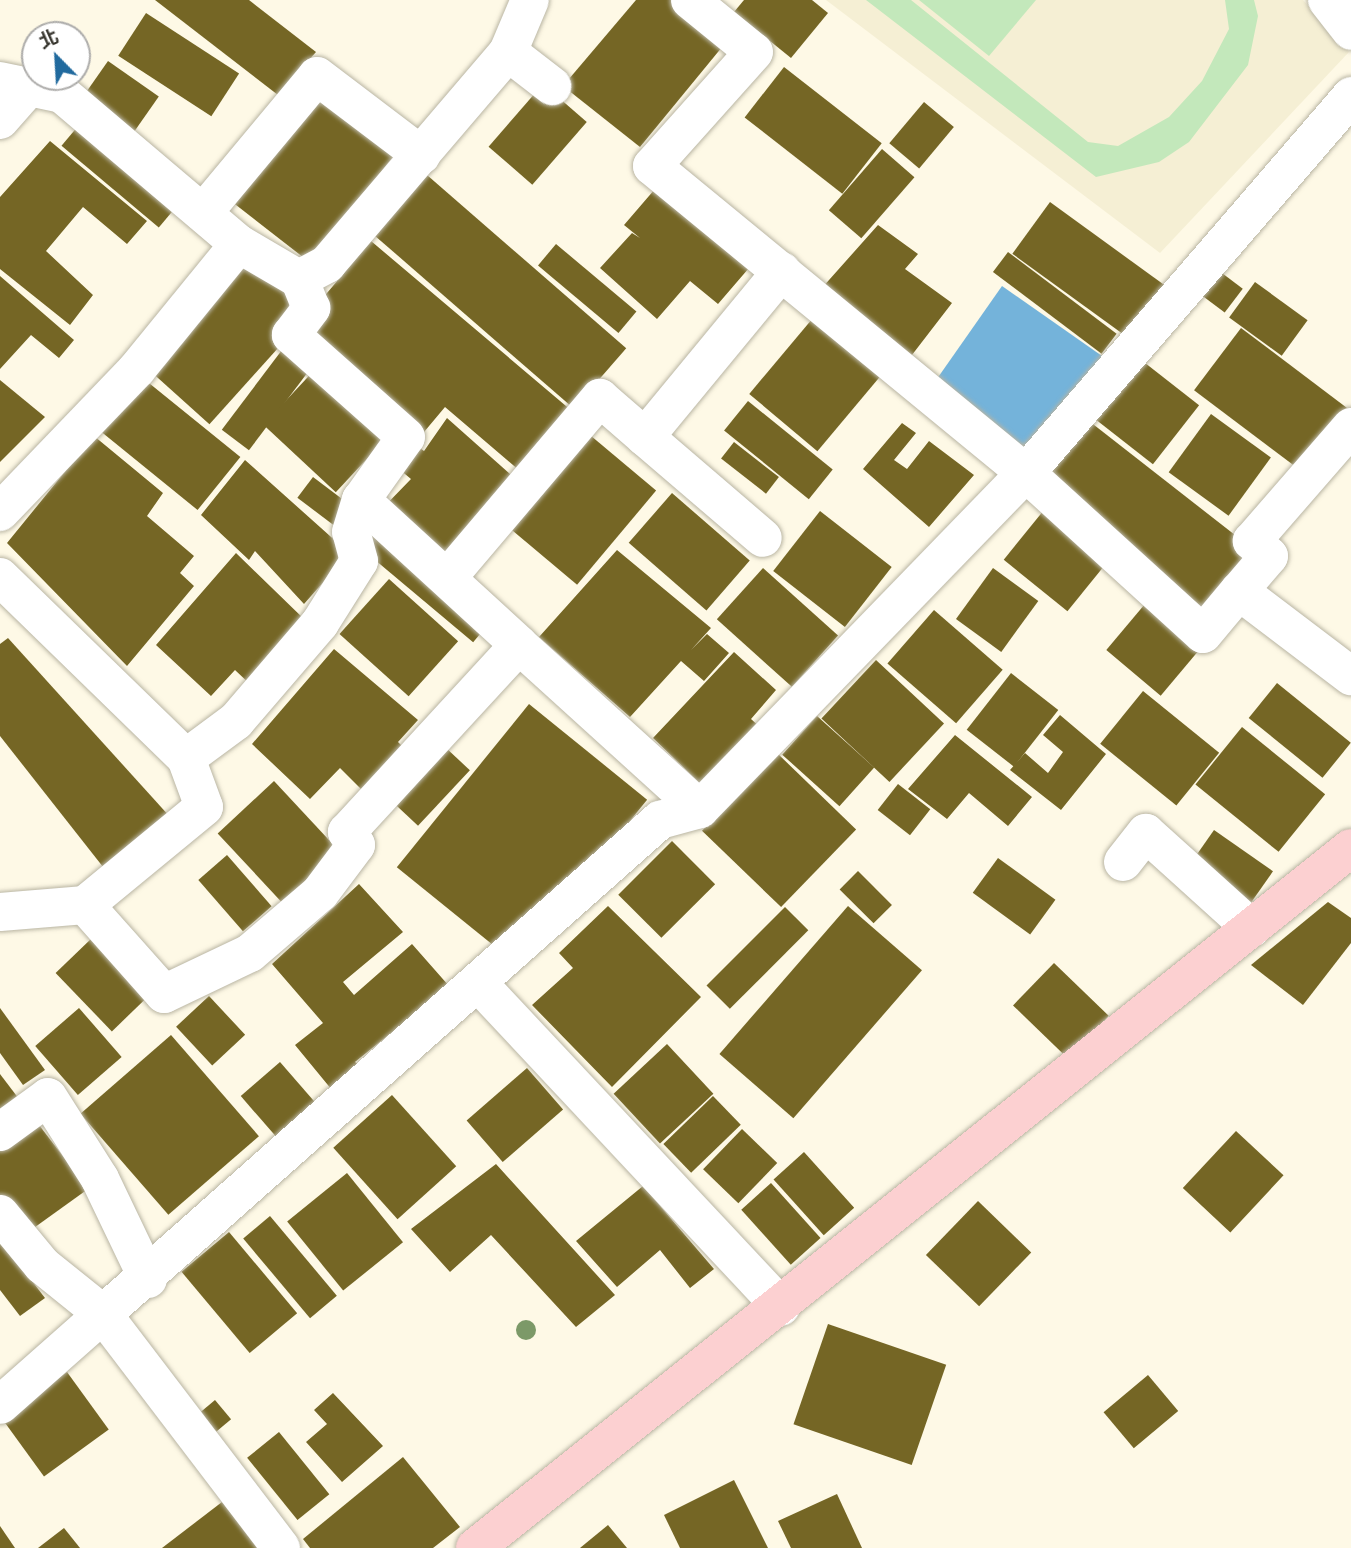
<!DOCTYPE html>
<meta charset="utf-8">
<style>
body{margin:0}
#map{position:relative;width:1351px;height:1548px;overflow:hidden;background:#fef9e6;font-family:"PT Serif","Noto Sans TC",serif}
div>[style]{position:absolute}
.built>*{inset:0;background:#f5efd4}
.green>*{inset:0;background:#c3e8bb}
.water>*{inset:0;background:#74b3da;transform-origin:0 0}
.building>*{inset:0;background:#756625;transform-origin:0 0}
.roads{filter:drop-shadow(0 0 2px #b9b5a3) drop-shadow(0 0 2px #b9b5a3)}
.minor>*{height:38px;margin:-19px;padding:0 19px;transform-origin:19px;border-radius:19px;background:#fff}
.major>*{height:38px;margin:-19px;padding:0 19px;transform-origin:19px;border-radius:19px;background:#fcd0d1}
.trees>*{width:20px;height:20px;margin:-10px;border-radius:50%;background:#7c9968}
span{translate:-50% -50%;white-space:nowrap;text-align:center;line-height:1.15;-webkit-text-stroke:7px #fff;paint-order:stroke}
.north{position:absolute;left:21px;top:21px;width:70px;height:70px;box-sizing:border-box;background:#fff;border:2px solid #aeadab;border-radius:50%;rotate:336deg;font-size:19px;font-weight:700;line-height:28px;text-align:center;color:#35332c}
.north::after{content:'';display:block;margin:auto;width:24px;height:32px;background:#216a9e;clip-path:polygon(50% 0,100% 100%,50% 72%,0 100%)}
</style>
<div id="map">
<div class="built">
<div style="clip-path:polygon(826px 0,1303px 0,1349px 52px,1160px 253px)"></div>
</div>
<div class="green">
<div style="clip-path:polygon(866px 0,911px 0,1088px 142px,1118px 146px,1169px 117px,1202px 81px,1229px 29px,1225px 0,1254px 0,1258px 16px,1248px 65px,1189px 142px,1159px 162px,1096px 177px)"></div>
<div style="clip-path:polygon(919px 0,1036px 0,989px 56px)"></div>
</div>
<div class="water">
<div style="left:1002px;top:286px;width:123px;height:127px;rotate:35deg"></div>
</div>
<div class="building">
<div style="clip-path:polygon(155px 0,249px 0,316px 52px,278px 95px)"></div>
<div style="clip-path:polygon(636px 0,675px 0,727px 41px,640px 147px,563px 86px)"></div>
<div style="clip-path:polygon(744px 0,812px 0,828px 13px,791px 58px,734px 12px)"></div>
<div style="left:146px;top:13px;width:111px;height:51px;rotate:33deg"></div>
<div style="left:108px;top:61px;width:62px;height:54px;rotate:35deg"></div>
<div style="left:784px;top:67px;width:124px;height:64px;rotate:38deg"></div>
<div style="left:543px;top:84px;width:58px;height:83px;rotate:41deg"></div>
<div style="left:316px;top:96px;width:98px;height:135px;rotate:38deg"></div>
<div style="left:924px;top:102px;width:39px;height:54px;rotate:40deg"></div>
<div style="left:84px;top:119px;width:127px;height:35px;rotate:40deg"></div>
<div style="clip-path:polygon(50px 141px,147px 221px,127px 244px,83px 207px,46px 251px,93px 295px,70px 325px,0 269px,0 197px)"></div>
<div style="left:882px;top:149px;width:43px;height:81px;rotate:41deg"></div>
<div style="left:427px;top:175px;width:264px;height:80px;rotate:41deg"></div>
<div style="clip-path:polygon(661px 182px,755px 261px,718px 304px,690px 281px,657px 319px,600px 268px,632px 233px,640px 238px,624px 225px)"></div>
<div style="left:1050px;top:202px;width:146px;height:64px;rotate:36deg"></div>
<div style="clip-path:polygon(878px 225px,918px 254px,905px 269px,952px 303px,905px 364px,821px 289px)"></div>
<div style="clip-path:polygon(371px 241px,579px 417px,527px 477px,445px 407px,419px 438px,294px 332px)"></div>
<div style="left:556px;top:244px;width:105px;height:28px;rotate:40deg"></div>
<div style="left:1008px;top:252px;width:136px;height:25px;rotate:37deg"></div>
<div style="left:243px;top:254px;width:89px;height:149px;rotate:42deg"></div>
<div style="left:1214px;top:267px;width:36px;height:30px;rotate:37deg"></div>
<div style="clip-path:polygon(0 276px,74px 340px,59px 358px,31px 335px,0 369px)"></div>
<div style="left:1255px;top:282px;width:65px;height:44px;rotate:36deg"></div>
<div style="left:818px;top:312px;width:89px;height:107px;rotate:40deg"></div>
<div style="left:1241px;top:328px;width:138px;height:78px;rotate:37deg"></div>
<div style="left:288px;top:342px;width:34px;height:110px;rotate:37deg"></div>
<div style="left:1140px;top:359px;width:75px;height:75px;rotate:38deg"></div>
<div style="left:320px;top:364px;width:99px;height:83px;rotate:43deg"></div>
<div style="left:144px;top:379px;width:124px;height:68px;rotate:39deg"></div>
<div style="clip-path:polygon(0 380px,45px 417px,0 462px)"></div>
<div style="left:748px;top:401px;width:109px;height:38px;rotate:39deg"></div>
<div style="left:1211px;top:414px;width:74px;height:72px;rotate:36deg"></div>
<div style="clip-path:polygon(447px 418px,519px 482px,444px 568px,378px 513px,411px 479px,393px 464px,413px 443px,424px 451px)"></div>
<div style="left:1089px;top:421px;width:219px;height:77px;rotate:38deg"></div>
<div style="clip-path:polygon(902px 423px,916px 433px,894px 460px,907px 469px,929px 441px,974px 475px,929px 527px,863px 469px)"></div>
<div style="left:578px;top:425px;width:102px;height:123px;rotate:40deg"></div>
<div style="clip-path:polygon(94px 436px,163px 493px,147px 516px,194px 556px,180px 573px,194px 586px,127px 666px,7px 543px)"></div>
<div style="left:734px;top:442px;width:57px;height:21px;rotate:38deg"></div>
<div style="clip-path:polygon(245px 460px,349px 553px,304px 604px,255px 551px,249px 560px,201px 515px)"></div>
<div style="left:313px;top:477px;width:46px;height:26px;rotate:37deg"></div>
<div style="left:672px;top:493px;width:103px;height:66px;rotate:41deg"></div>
<div style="left:1044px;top:510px;width:82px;height:64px;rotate:39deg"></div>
<div style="left:820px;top:511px;width:91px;height:76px;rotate:38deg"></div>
<div style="left:377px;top:525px;width:149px;height:28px;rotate:40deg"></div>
<div style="clip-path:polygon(617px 550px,711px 628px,691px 650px,707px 634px,729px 653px,704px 681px,681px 661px,630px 717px,539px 637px)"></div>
<div style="clip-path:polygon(236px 553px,306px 621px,252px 686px,235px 670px,211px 696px,156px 645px)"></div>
<div style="left:763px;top:568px;width:101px;height:69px;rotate:42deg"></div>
<div style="left:993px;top:568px;width:56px;height:63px;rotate:36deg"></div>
<div style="left:389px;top:579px;width:93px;height:74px;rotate:42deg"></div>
<div style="left:1150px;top:598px;width:71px;height:68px;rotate:40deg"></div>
<div style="left:934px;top:610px;width:91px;height:71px;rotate:41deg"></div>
<div style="clip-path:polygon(8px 638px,171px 818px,107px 872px,0 736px,0 644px)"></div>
<div style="clip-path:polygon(334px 649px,418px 720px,398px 742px,408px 752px,367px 795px,340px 768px,310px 799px,252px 744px)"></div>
<div style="clip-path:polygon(734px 652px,776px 690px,751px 719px,762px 729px,705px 788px,653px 738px)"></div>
<div style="left:876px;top:660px;width:93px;height:80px;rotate:43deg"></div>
<div style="left:1011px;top:673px;width:60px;height:72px;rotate:38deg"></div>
<div style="left:1277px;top:683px;width:95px;height:45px;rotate:39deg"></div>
<div style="left:1143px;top:691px;width:98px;height:68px;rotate:39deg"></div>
<div style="left:529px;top:704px;width:152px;height:210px;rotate:39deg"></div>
<div style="clip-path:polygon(1060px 715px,1106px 754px,1061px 810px,1010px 770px,1025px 753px,1048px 773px,1063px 752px,1043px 735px)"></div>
<div style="left:817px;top:716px;width:77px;height:52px;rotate:42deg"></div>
<div style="left:1242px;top:727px;width:107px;height:74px;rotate:39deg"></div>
<div style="clip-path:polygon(955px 735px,1032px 797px,1008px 826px,969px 793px,947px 819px,908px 789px)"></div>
<div style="left:445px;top:747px;width:34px;height:76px;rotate:43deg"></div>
<div style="left:777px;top:753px;width:110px;height:108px;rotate:44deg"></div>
<div style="left:274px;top:781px;width:98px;height:77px;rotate:47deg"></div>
<div style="left:898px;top:784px;width:41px;height:33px;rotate:38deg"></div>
<div style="left:1214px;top:830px;width:72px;height:43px;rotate:35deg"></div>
<div style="left:672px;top:841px;width:61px;height:76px;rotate:45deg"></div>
<div style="left:227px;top:855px;width:68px;height:38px;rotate:49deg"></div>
<div style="left:998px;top:858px;width:71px;height:43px;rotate:36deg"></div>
<div style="left:858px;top:871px;width:48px;height:26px;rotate:45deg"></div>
<div style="clip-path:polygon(359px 884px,403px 932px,343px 982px,354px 995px,412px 944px,449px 986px,355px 1062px,360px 1066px,332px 1090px,295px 1045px,323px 1023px,272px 964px)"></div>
<div style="clip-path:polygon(1328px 902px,1351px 918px,1351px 943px,1303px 1005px,1251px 965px)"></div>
<div style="clip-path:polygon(608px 906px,701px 997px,612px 1087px,532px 1005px,573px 968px,559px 953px)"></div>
<div style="left:848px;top:906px;width:98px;height:196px;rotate:41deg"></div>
<div style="left:785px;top:907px;width:33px;height:111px;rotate:45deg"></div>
<div style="left:93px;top:937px;width:81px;height:52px;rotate:46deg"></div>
<div style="left:1054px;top:963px;width:76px;height:59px;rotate:44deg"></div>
<div style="left:209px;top:996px;width:53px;height:45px;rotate:47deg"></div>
<div style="clip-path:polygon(0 1008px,45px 1070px,23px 1085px,0 1053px)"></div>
<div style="left:79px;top:1008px;width:65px;height:58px;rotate:49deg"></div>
<div style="left:171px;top:1035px;width:134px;height:120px;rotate:49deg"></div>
<div style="left:667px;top:1044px;width:68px;height:73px;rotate:47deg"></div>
<div style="left:280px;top:1062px;width:55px;height:52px;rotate:49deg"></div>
<div style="left:527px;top:1068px;width:55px;height:80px;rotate:49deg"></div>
<div style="clip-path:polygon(0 1074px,19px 1099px,0 1113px)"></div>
<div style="left:392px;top:1095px;width:96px;height:79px;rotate:48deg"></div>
<div style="left:713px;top:1096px;width:40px;height:69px;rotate:46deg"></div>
<div style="clip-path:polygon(36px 1121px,88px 1189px,24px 1235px,0 1201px,0 1148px)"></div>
<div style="left:742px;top:1129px;width:49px;height:56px;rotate:44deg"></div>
<div style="left:1236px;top:1131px;width:65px;height:78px;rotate:43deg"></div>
<div style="left:804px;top:1152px;width:75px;height:41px;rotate:48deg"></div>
<div style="clip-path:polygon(496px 1164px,615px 1295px,576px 1327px,491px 1235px,450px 1272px,411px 1229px)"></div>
<div style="left:347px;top:1173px;width:89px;height:77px;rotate:51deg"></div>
<div style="left:771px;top:1183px;width:74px;height:40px;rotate:48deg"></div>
<div style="clip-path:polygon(643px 1186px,714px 1269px,690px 1288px,660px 1250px,617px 1287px,576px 1241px)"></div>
<div style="left:978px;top:1201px;width:74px;height:75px;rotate:44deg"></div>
<div style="left:270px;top:1216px;width:104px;height:35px;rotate:50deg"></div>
<div style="left:229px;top:1232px;width:106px;height:62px;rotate:50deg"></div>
<div style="clip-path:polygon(0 1239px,45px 1298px,20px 1316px,0 1290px)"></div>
<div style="left:828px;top:1324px;width:125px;height:106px;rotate:19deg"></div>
<div style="left:67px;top:1372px;width:71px;height:80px;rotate:54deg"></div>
<div style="left:1148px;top:1375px;width:47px;height:58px;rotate:50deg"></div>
<div style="clip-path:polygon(333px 1393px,383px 1446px,342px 1482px,306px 1442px,327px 1424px,314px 1410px)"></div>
<div style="left:215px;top:1400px;width:25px;height:21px;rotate:50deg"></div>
<div style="left:279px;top:1432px;width:80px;height:41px;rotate:51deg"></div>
<div style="clip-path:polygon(403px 1457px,460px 1527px,433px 1548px,310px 1548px,303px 1539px)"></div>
<div style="clip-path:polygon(734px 1480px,768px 1548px,680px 1548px,664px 1515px)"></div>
<div style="clip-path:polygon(837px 1494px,862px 1548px,791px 1548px,778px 1521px)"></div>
<div style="clip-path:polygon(222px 1502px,259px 1548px,162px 1548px)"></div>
<div style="clip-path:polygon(608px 1525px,627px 1548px,580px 1548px)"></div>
<div style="clip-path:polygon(0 1526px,15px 1548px,0 1548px)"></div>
<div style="clip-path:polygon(64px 1528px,80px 1548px,38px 1548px)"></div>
</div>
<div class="roads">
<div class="minor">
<div style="left:690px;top:0;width:82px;rotate:39.1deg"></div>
<div style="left:754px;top:52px;width:153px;rotate:131.8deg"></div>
<div style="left:652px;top:166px;width:484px;rotate:39.4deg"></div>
<div style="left:1026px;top:473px;width:239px;rotate:42.3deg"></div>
<div style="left:1203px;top:634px;width:56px;rotate:-50.1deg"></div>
<div style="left:1239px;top:591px;width:141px;rotate:37.2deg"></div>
<div style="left:1327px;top:0;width:39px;rotate:52deg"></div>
<div style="left:508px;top:52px;width:56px;rotate:37.7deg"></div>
<div style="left:0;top:81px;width:63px;rotate:11.8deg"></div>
<div style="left:62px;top:94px;width:232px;rotate:40.3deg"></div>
<div style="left:239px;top:244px;width:69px;rotate:30.3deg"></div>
<div style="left:299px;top:279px;width:32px;rotate:-28deg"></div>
<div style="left:327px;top:264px;width:279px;rotate:-49.5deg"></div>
<div style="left:508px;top:52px;width:56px;rotate:-67.1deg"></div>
<div style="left:0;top:120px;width:44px;rotate:-48.7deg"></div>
<div style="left:203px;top:213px;width:178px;rotate:-50.2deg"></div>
<div style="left:317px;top:76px;width:131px;rotate:37.2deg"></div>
<div style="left:645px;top:437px;width:155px;rotate:40.6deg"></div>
<div style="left:361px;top:500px;width:214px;rotate:42.5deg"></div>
<div style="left:0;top:512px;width:198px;rotate:-46.2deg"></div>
<div style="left:137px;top:369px;width:161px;rotate:-50.8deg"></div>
<div style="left:0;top:577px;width:260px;rotate:44.2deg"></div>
<div style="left:186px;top:758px;width:52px;rotate:69.8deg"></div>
<div style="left:204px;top:807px;width:154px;rotate:140.5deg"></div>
<div style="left:85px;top:905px;width:85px;rotate:175.3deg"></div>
<div style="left:448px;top:577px;width:235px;rotate:-49.7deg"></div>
<div style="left:600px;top:398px;width:60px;rotate:40.9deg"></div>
<div style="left:645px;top:437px;width:215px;rotate:-50.5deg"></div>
<div style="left:1239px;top:591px;width:46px;rotate:-49.4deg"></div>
<div style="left:1269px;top:556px;width:23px;rotate:-139deg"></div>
<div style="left:1252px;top:541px;width:151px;rotate:-49deg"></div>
<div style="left:186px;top:758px;width:62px;rotate:-36.5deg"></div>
<div style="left:236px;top:721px;width:129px;rotate:-49.4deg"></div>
<div style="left:320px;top:623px;width:73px;rotate:-57.8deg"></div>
<div style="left:359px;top:561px;width:30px;rotate:-105deg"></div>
<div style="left:351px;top:532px;width:34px;rotate:-73deg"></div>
<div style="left:361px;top:500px;width:77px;rotate:-54.5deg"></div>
<div style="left:406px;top:437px;width:154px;rotate:-138.4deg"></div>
<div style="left:291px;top:335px;width:34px;rotate:-53deg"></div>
<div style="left:311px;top:308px;width:31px;rotate:-112deg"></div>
<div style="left:1123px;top:862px;width:37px;rotate:-52deg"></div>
<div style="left:1146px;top:833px;width:142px;rotate:42.1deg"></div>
<div style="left:85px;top:905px;width:119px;rotate:48.4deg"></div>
<div style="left:164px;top:994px;width:95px;rotate:-25.5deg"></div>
<div style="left:250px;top:953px;width:92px;rotate:-40.6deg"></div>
<div style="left:320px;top:893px;width:60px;rotate:-53.1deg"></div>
<div style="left:356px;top:845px;width:16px;rotate:-125deg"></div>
<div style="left:347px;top:832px;width:254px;rotate:-47.4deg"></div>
<div style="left:519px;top:645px;width:244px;rotate:42.2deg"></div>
<div style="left:479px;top:984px;width:442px;rotate:46.9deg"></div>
<div style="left:0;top:1132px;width:59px;rotate:-36.1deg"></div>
<div style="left:48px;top:1097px;width:97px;rotate:57.6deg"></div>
<div style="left:100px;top:1179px;width:111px;rotate:64.4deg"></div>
<div style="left:0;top:1214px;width:66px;rotate:50.5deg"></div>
<div style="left:42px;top:1265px;width:78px;rotate:38.8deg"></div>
<div style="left:103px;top:1314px;width:137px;rotate:138.5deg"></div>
<div style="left:281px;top:1548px;width:294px;rotate:-127.3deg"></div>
<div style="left:103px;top:1314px;width:745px;rotate:-41.57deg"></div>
<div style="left:660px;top:820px;width:41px;rotate:-15.4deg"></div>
<div style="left:700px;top:809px;width:468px;rotate:-45.9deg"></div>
<div style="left:1026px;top:473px;width:498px;rotate:-49.2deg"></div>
</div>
<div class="major">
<div style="left:475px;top:1548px;width:1121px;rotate:-38.63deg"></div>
</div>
</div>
<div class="trees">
<div style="left:526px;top:1330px"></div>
</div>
<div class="north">北</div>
</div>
